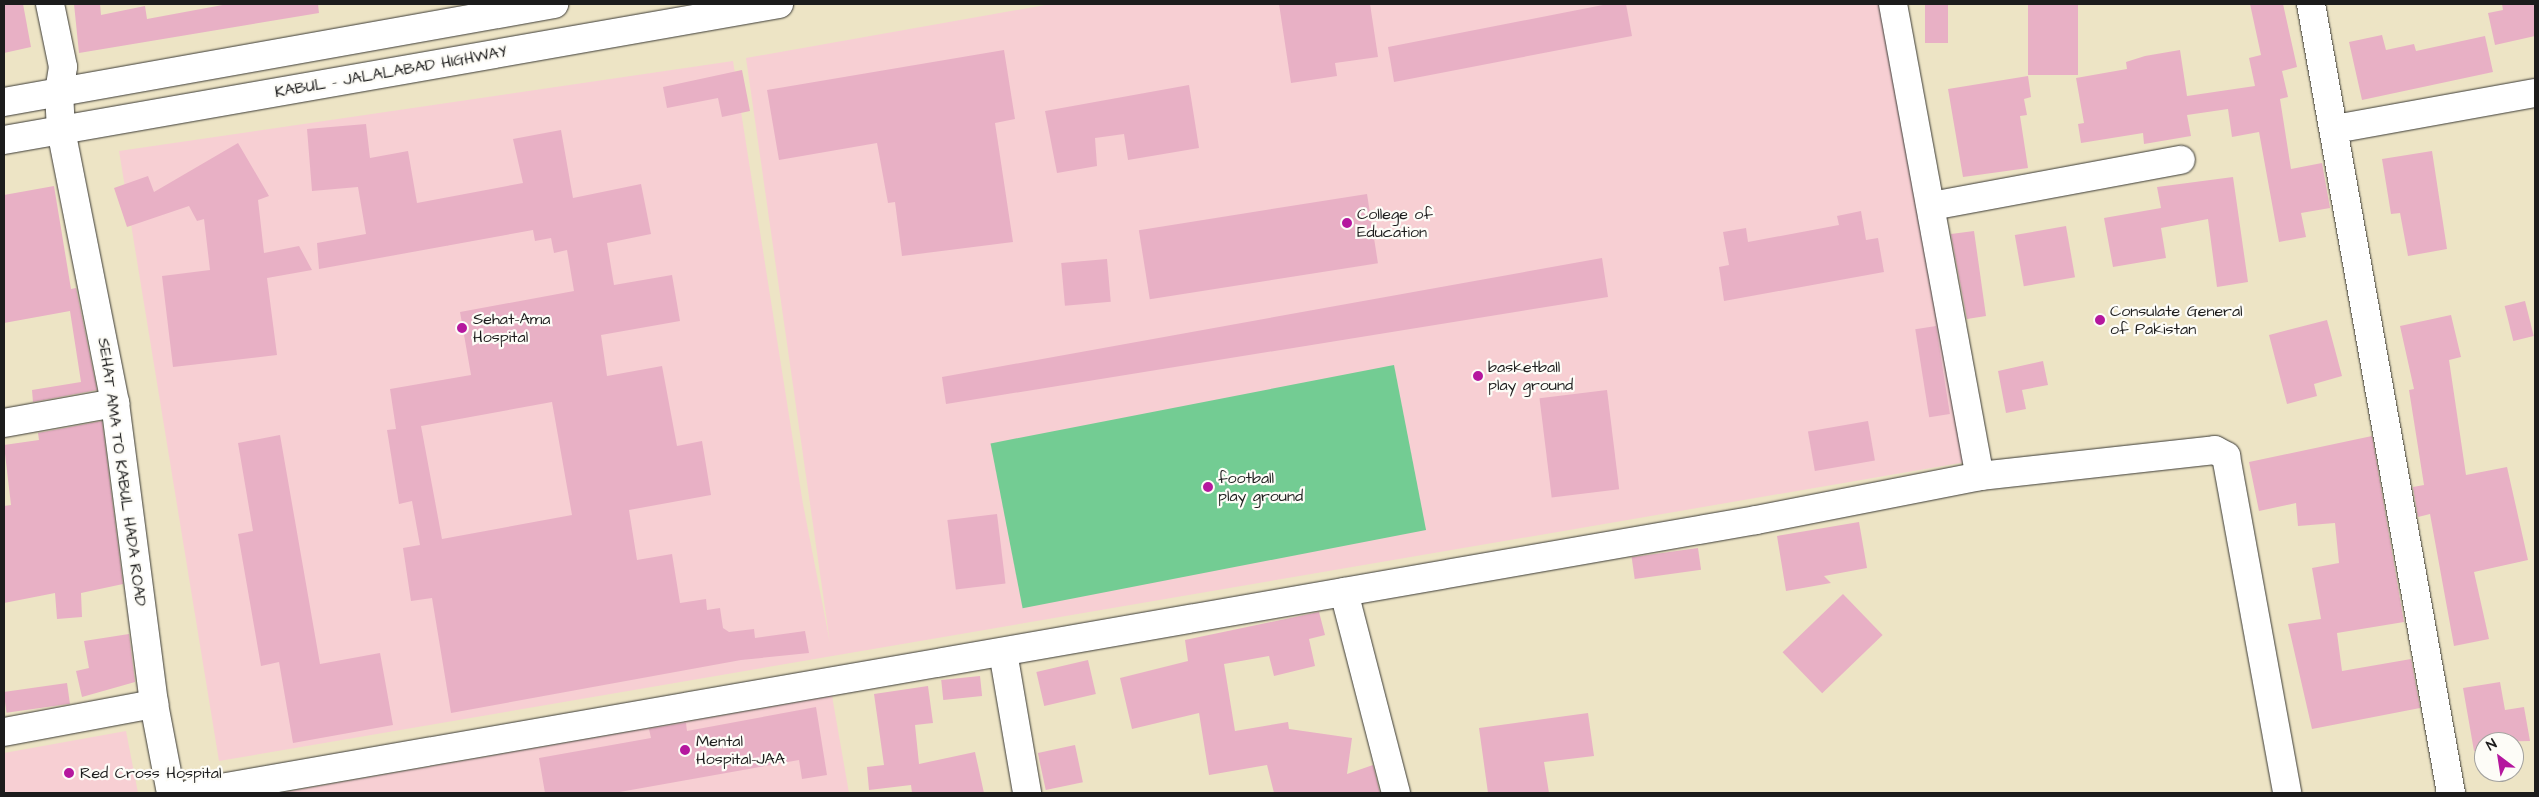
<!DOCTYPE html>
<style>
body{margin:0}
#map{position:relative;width:2539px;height:797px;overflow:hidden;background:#ede4c5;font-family:"Architects Daughter",sans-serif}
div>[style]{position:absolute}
.built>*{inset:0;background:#f7cfd3}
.green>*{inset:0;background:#73cc93;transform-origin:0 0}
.building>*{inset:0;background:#e8b0c5;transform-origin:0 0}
.roads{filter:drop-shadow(0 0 1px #3b3a35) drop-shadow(0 0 1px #3b3a35)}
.minor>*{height:28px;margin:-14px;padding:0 14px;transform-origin:14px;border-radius:14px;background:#fff}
.major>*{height:28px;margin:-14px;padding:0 14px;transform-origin:14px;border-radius:14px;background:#fff}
.highway>*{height:28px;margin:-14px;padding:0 14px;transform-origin:14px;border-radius:14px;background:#fff}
.dots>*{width:14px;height:14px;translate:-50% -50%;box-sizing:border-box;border:2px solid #fdfcf7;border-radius:50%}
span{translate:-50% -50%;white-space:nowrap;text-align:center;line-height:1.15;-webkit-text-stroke:4.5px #fdfcf7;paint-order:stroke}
.street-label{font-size:16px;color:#1c1c1c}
.poi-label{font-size:16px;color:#1c1c1c}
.left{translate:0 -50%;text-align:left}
.frame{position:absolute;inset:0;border:5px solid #1c1c1c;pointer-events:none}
.north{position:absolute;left:2474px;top:732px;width:50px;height:50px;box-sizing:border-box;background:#fdfcf7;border:1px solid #a3a29f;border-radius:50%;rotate:329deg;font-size:14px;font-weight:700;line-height:20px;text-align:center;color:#1c1c1c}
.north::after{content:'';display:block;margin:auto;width:18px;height:22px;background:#b5179e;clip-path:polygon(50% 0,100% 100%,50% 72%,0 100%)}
</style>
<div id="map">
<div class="built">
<div style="clip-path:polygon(1051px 4px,1885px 4px,1966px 462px,219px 761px,119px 151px,733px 61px,803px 504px,830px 643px,746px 58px)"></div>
<div style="clip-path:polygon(832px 696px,849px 793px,279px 793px)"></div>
<div style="clip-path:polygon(126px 731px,138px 793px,4px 793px,4px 753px)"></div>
</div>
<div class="green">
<div style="left:1394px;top:365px;width:168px;height:411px;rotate:79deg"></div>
</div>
<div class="building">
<div style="clip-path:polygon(4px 4px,23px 4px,31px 47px,4px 53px)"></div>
<div style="clip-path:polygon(74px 4px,100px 4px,101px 15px,145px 6px,147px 19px,228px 4px,318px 4px,319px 13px,79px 53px)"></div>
<div style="clip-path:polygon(1279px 4px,1370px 4px,1378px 57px,1335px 63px,1337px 76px,1291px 83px)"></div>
<div style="clip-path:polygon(1608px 4px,1626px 4px,1632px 36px,1394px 82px,1388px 47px)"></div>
<div style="left:1925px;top:4px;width:23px;height:39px"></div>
<div style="left:2028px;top:4px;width:50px;height:71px"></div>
<div style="clip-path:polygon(2250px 4px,2283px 4px,2297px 67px,2282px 71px,2288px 97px,2280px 99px,2291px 169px,2322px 163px,2330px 208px,2301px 213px,2306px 237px,2279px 242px,2259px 132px,2232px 137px,2228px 109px,2187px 115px,2191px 136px,2144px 144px,2143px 133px,2081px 143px,2078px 124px,2084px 123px,2076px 78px,2127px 69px,2126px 62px,2145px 56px,2180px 50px,2187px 96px,2255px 86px,2249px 58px,2261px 55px)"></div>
<div style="clip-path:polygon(2502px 4px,2535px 4px,2535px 36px,2495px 45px,2488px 13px,2503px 10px)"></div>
<div style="clip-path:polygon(2382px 35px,2386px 50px,2414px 44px,2416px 51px,2485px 36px,2493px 72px,2362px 100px,2349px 42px)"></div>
<div style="clip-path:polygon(1004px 50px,1015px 119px,995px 123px,1013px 242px,902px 256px,895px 202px,888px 203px,877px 143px,779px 160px,767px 90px)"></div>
<div style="clip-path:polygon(742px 70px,750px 111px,722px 117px,718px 98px,667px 108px,663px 87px)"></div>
<div style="clip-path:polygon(2028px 76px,2031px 97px,2024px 99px,2027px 115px,2020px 116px,2028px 168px,1963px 177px,1948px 89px)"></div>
<div style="clip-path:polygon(1189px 85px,1199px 148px,1128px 160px,1124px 134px,1095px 138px,1097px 166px,1057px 173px,1045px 111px)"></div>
<div style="clip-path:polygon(evenodd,366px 124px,370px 158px,408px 151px,417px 203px,523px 183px,513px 139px,561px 130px,573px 198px,641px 184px,651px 234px,607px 243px,614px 285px,672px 275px,680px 321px,601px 335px,607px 376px,662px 366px,677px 446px,702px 441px,711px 495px,629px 510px,637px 560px,672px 554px,680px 603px,706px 599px,707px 610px,720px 608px,723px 628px,729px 632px,754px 629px,755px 638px,805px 631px,809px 653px,741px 660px,451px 713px,432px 598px,411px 601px,403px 548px,420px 545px,412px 501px,399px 504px,387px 430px,396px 429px,390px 389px,471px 375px,460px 312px,574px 291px,567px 250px,554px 253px,551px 238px,535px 241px,533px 230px,319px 269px,317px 243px,366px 234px,358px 187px,312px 191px,307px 129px,366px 124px,552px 402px,572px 515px,442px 539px,421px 426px,552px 402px)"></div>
<div style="clip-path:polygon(238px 143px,269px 196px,258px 200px,264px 253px,299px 246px,312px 270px,267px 278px,277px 355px,173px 367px,162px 276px,210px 270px,204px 219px,197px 221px,189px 206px,127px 227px,114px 188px,148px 176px,154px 192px)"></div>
<div style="clip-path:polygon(2432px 151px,2447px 249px,2408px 256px,2400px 213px,2391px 214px,2382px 159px)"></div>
<div style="clip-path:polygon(2233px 177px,2248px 282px,2217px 287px,2208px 219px,2161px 228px,2166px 258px,2113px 267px,2104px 218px,2161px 208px,2157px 187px)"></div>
<div style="clip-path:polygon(54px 186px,71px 289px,76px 288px,97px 390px,33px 402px,32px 390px,81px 382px,70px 311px,4px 323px,4px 195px)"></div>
<div style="left:1367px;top:194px;width:70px;height:231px;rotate:81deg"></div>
<div style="clip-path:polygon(1861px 211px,1866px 240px,1878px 238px,1884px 272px,1724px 301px,1719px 267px,1729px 265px,1723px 232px,1746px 228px,1748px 242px,1839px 225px,1837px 216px)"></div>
<div style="left:2066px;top:226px;width:52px;height:52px;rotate:80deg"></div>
<div style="clip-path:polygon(1974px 231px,1986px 316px,1967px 319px,1951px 234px)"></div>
<div style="clip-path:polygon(1602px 258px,1608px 297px,946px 404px,942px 377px)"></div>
<div style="left:1107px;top:259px;width:43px;height:46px;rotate:85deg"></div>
<div style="left:2525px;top:301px;width:36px;height:21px;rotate:76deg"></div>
<div style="clip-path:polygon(2451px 315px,2461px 357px,2449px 360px,2466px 475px,2507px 467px,2528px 560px,2474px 572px,2489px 639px,2454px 646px,2430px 514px,2418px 517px,2413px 487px,2424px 485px,2409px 390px,2414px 389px,2400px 326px)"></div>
<div style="clip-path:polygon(2327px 320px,2342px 376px,2314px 384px,2317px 396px,2287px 404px,2269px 335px)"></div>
<div style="left:1936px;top:326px;width:89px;height:21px;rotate:81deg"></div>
<div style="clip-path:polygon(2043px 361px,2048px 385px,2022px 390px,2026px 409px,2006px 413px,1998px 371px)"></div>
<div style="left:1607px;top:390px;width:100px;height:68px;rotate:83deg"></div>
<div style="clip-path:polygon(102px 421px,123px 584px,81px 593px,82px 617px,57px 619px,55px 593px,4px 603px,4px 506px,11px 505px,4px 445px,39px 440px,38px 433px)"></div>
<div style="left:1868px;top:421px;width:40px;height:61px;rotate:80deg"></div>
<div style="clip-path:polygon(280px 435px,320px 664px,380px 653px,393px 725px,293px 743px,279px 662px,261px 666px,238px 534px,253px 531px,238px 443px)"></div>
<div style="clip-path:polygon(2372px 436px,2404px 622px,2337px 633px,2342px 671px,2411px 659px,2420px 708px,2312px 729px,2288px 624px,2321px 619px,2312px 568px,2339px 563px,2335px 523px,2298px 526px,2296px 503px,2259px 511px,2249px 462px)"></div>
<div style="left:997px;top:514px;width:70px;height:50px;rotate:83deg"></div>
<div style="clip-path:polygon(1859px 522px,1867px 568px,1824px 576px,1831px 583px,1786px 591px,1777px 536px)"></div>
<div style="left:1698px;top:548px;width:22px;height:67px;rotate:82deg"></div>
<div style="left:1843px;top:594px;width:57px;height:84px;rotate:46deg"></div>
<div style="clip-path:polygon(1319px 612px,1325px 635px,1309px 639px,1315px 666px,1274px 676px,1269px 656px,1224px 664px,1235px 731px,1288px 722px,1289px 729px,1352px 738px,1347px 774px,1373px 765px,1380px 793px,1274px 793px,1267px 765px,1209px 775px,1199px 713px,1132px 729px,1120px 678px,1188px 661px,1185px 640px)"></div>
<div style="clip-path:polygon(129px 634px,135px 682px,82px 697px,76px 671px,89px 668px,84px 641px)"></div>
<div style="left:1088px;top:660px;width:35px;height:53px;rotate:77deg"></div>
<div style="left:980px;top:676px;width:20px;height:39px;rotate:84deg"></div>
<div style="clip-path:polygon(2500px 682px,2505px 710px,2524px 707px,2530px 741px,2484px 742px,2484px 749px,2474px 751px,2463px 688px)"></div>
<div style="left:67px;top:683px;width:21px;height:64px;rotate:82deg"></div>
<div style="clip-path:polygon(928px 686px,933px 723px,915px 725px,919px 764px,975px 752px,984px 793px,912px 793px,911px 785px,869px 790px,867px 767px,884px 765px,874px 694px)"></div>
<div style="clip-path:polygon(816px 707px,827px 775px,802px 779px,799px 760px,614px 793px,545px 793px,539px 758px,651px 738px,649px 729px,686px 723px,687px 731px)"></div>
<div style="clip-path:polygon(1588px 713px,1594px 756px,1544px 762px,1549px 793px,1488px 793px,1479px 728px)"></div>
<div style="left:1075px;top:745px;width:38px;height:38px;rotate:78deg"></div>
</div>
<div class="roads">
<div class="minor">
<div style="left:50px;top:4px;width:64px;rotate:78.3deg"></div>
<div style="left:63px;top:67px;width:25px;rotate:99deg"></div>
<div style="left:1893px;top:4px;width:480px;rotate:79.6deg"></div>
<div style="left:2311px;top:4px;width:801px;rotate:79.94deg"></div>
<div style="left:2335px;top:129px;width:203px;rotate:-10.2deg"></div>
<div style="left:1932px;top:206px;width:253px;rotate:-10.5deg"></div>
<div style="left:4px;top:423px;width:113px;rotate:-10.2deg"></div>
<div style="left:1344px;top:592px;width:208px;rotate:75.5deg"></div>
<div style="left:1003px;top:652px;width:143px;rotate:80.3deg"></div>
<div style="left:4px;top:732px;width:153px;rotate:-10.6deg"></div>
<div style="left:192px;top:793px;width:1588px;rotate:-9.9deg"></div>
<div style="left:1756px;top:520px;width:228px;rotate:-11.1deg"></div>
<div style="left:1980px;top:476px;width:236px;rotate:-6.3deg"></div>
<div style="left:2215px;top:450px;width:13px;rotate:29deg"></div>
<div style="left:2226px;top:456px;width:342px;rotate:79.7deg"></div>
</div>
<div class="major">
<div style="left:59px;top:92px;width:38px;rotate:87deg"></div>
<div style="left:61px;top:130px;width:278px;rotate:78.8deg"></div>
<div style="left:115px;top:403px;width:304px;rotate:82.6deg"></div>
<div style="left:154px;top:704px;width:91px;rotate:79.2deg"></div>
</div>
<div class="highway">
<div style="left:4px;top:102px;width:559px;rotate:-10.1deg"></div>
<div style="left:4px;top:140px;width:787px;rotate:-9.95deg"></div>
</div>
</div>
<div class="dots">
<div style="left:1347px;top:223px;background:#b5179e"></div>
<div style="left:2100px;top:320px;background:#b5179e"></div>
<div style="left:462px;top:328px;background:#b5179e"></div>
<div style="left:1478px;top:376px;background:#b5179e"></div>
<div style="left:1208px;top:487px;background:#b5179e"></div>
<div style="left:685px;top:750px;background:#b5179e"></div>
<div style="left:69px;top:773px;background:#b5179e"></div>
</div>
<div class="street-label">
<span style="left:391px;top:72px;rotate:-10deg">KABUL - JALALABAD HIGHWAY</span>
<span style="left:122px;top:472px;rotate:82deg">SEHAT AMA TO KABUL HADA ROAD</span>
</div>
<div class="poi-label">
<span class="left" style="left:1357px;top:223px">College of<br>Education</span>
<span class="left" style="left:2110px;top:320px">Consulate General<br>of Pakistan</span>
<span class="left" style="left:473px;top:328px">Sehat-Ama<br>Hospital</span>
<span class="left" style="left:1488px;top:376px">basketball<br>play ground</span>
<span class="left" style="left:1218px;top:487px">football<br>play ground</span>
<span class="left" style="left:696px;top:750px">Mental<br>Hospital-JAA</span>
<span class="left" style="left:80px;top:773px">Red Cross Hospital</span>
</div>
<div class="frame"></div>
<div class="north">N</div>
</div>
